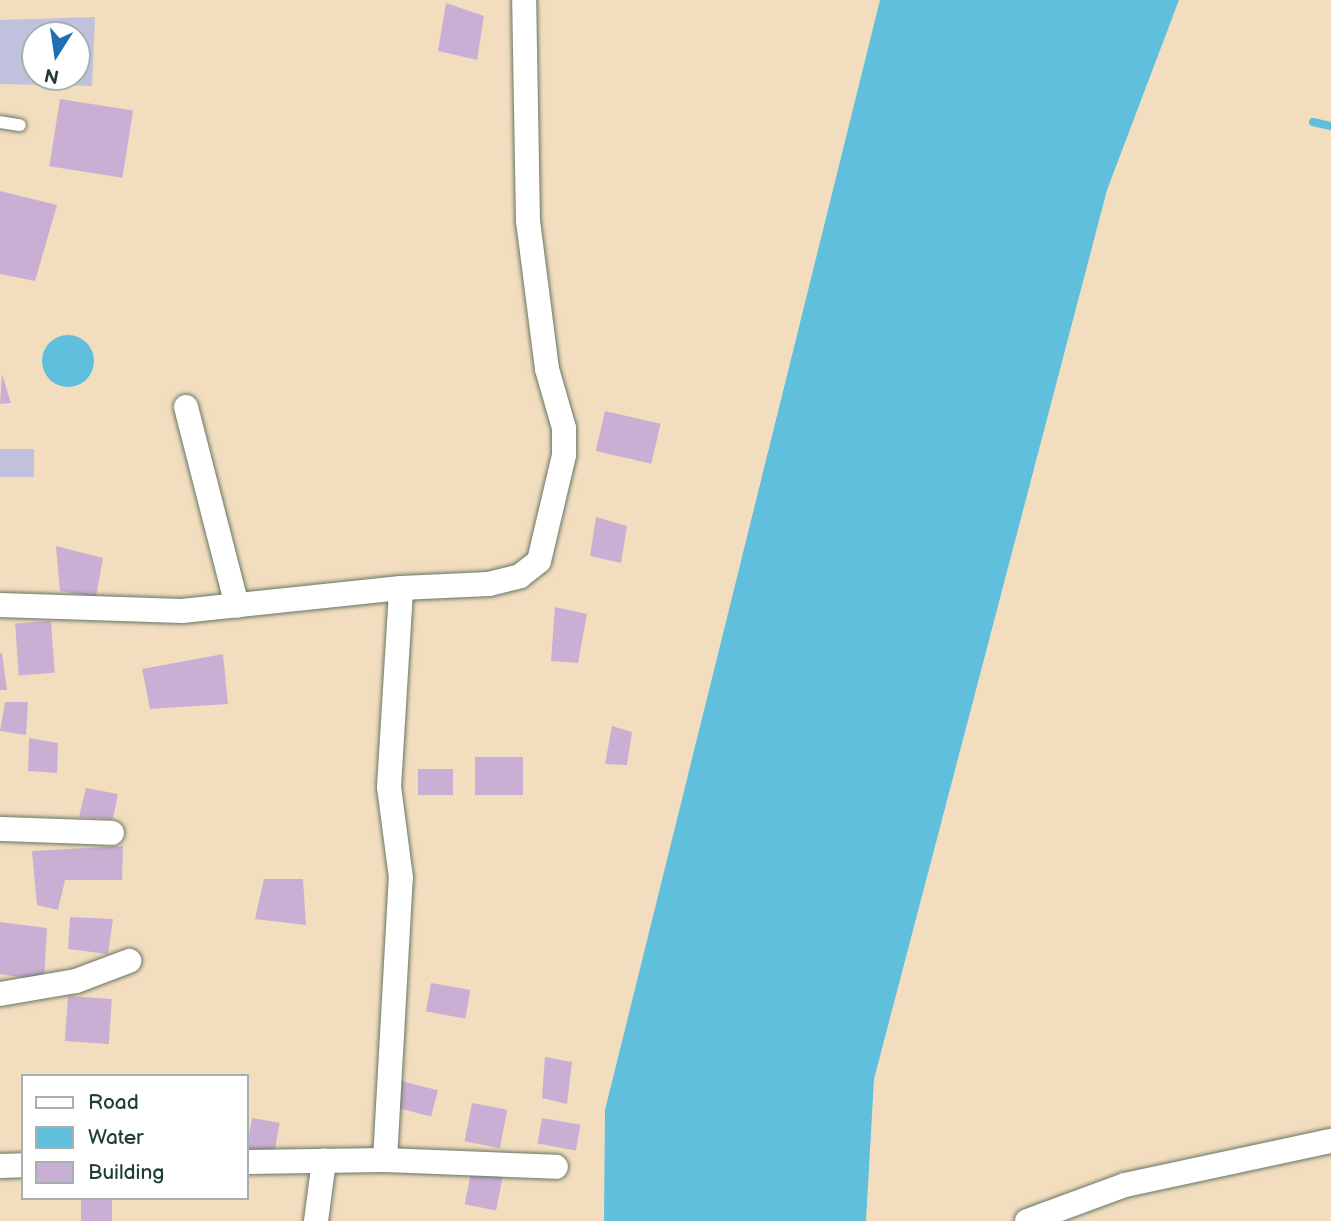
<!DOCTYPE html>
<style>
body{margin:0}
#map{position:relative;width:1331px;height:1221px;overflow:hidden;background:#f2debf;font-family:"Balsamiq Sans",sans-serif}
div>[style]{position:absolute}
.industrial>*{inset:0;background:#c0c2dd;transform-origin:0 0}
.water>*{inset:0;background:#5fbfdd}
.round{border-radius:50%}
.stream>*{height:8px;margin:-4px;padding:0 4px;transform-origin:4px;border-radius:4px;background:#5fbfdd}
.building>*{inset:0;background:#caafd5;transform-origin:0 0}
.roads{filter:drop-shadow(0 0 2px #697565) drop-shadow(0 0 2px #697565)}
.service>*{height:12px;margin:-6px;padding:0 6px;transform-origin:6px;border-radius:6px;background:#fff}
.minor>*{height:24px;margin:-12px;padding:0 12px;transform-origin:12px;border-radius:12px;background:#fff}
span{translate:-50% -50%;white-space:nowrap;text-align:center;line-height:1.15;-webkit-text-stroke:6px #fff;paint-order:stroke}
.legend{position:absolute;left:21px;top:1074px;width:228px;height:126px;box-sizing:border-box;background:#fff;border:2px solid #a5b1ae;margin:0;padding:9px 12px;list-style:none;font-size:21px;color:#1f3d34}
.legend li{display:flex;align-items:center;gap:14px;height:35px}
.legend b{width:35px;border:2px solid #a5b1ae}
.north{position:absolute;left:21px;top:21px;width:70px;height:70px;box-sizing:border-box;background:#fff;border:2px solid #a5b1ae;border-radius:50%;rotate:192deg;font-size:19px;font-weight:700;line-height:28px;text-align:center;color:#1f3d34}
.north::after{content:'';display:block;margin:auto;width:24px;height:32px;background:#1f6fb2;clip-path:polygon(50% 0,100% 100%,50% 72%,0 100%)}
</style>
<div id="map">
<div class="industrial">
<div style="clip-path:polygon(evenodd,95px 17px,92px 86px,0 84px,0 20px,95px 17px,35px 35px,77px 35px,77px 77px,35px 77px,35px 35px)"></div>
<div style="left:34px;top:449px;width:28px;height:34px;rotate:90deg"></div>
</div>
<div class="water">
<div style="clip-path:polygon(880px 0,1179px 0,1107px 190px,874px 1079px,866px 1221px,604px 1221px,605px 1110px)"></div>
<div class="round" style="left:42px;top:335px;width:52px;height:52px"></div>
</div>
<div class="stream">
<div style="left:1313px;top:122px;width:18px;rotate:13deg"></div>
</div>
<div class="building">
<div style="clip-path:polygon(446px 3px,484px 16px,477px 60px,438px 51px)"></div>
<div style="left:60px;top:99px;width:74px;height:68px;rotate:9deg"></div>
<div style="clip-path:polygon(0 191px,57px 205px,35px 281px,0 274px)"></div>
<div style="clip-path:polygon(2px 374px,11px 403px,0 404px)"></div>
<div style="left:605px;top:411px;width:57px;height:41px;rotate:13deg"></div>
<div style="clip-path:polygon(596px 517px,627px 526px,621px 563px,590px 556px)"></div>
<div style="clip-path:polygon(56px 546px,103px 558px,96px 597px,60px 591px)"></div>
<div style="clip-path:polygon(555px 607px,587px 614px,578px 663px,551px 661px)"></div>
<div style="left:51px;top:621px;width:52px;height:36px;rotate:86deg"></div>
<div style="clip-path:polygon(0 653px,2px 653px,7px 690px,0 690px)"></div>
<div style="clip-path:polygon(223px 654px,228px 704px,150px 709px,142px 669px)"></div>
<div style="clip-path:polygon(5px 702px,28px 702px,26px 735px,0 731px)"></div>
<div style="clip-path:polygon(612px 726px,632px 732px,627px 765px,605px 764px)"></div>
<div style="clip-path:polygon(29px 738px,58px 743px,57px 773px,28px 771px)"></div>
<div style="left:475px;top:757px;width:48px;height:38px"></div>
<div style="left:418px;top:769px;width:35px;height:26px"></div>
<div style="clip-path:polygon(86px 788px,118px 794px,113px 819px,79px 817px)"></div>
<div style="clip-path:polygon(123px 846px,122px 880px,65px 880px,58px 910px,37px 905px,32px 851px)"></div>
<div style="clip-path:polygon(264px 879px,303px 879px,306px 925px,255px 919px)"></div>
<div style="clip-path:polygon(70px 917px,113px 919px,108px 954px,68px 949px)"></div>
<div style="clip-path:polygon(0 922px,47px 928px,44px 981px,0 974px)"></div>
<div style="left:431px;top:983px;width:40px;height:29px;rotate:10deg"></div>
<div style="left:68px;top:996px;width:44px;height:45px;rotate:4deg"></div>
<div style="clip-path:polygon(545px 1057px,572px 1062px,567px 1104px,542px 1098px)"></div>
<div style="left:401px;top:1081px;width:38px;height:27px;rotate:14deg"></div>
<div style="left:472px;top:1103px;width:36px;height:39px;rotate:11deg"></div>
<div style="left:252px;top:1118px;width:28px;height:32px;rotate:10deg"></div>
<div style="left:542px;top:1118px;width:39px;height:26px;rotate:10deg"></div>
<div style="left:472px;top:1167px;width:32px;height:38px;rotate:11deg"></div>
<div style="left:81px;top:1198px;width:31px;height:23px"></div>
</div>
<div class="roads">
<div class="service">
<div style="left:0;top:122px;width:20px;rotate:9deg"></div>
</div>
<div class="minor">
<div style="left:186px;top:407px;width:205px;rotate:75.6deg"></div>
<div style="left:0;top:605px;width:182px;rotate:1.9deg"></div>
<div style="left:182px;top:611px;width:220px;rotate:-6deg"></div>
<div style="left:0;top:829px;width:112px;rotate:2deg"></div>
<div style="left:0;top:994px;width:77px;rotate:-9.7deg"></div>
<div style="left:76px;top:981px;width:57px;rotate:-20.7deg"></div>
<div style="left:385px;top:1160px;width:282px;rotate:-86.8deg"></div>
<div style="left:401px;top:878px;width:92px;rotate:-97.5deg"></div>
<div style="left:389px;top:787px;width:199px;rotate:-86.5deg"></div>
<div style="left:401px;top:588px;width:88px;rotate:-2.6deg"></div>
<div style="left:489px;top:584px;width:32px;rotate:-14deg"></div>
<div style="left:520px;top:576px;width:24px;rotate:-38deg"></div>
<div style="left:539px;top:561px;width:109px;rotate:-76.7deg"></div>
<div style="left:564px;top:455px;width:27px;rotate:-90deg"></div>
<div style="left:564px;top:428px;width:61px;rotate:-106.1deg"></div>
<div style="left:547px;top:369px;width:149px;rotate:-97.3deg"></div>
<div style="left:528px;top:221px;width:221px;rotate:-91deg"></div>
<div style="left:247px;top:1162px;width:138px;rotate:-0.8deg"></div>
<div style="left:385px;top:1160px;width:171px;rotate:2.3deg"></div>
<div style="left:0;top:1166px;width:23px;rotate:-2deg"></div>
<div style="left:316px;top:1221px;width:61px;rotate:-82.4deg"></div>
<div style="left:1027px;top:1221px;width:104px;rotate:-20.2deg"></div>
<div style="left:1125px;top:1185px;width:211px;rotate:-12.1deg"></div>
</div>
</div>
<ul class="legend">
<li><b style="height:9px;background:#fff"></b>Road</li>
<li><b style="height:19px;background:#5fbfdd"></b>Water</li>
<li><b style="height:19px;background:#caafd5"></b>Building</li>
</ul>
<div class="north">N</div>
</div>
